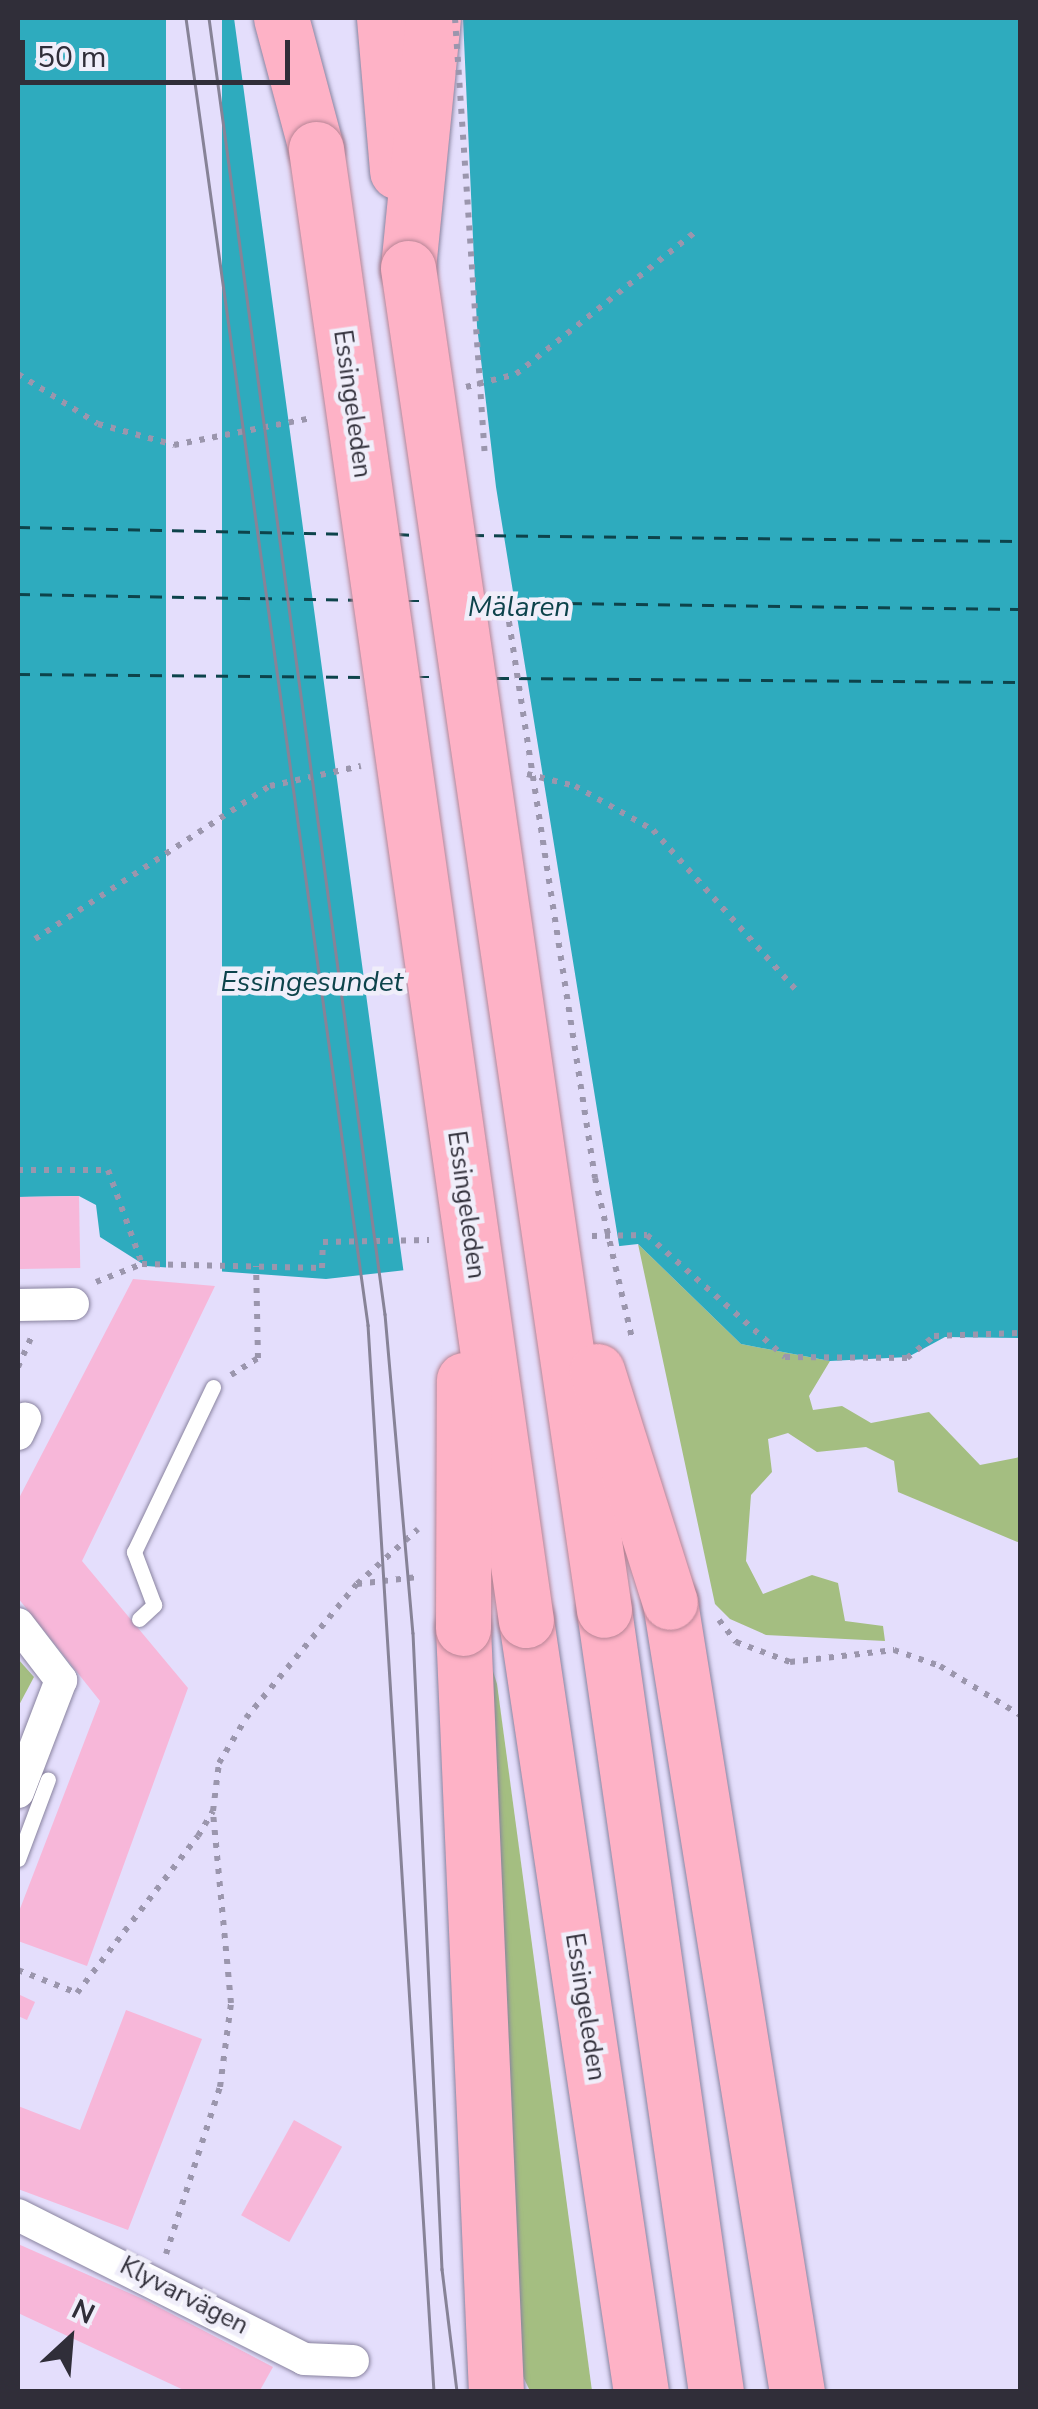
<!DOCTYPE html>
<meta charset="utf-8">
<style>
body{margin:0}
#map{position:relative;width:1038px;height:2409px;overflow:hidden;background:#e4defc;font-family:"Nunito Sans",sans-serif}
div>[style]{position:absolute}
.green>*{inset:0;background:#a4be81}
.water>*{inset:0;background:#2eabbe}
.pier>*{inset:0;background:#e4defc;transform-origin:0 0}
.ferry>*{height:2.5px;margin-top:-1.25px;transform-origin:0;background:repeating-linear-gradient(90deg,#0d434b 0 12px,transparent 0 22px)}
.building>*{inset:0;background:#f7b7d9;transform-origin:0 0}
.path>*{height:6px;margin-top:-3px;transform-origin:0;background:repeating-linear-gradient(90deg,#9b96ad 0 5px,transparent 0 13px)}
.roads{filter:drop-shadow(0 0 2px #89839f) drop-shadow(0 0 2px #89839f)}
.service>*{height:15px;margin:-7.5px;padding:0 7.5px;transform-origin:7.5px;border-radius:7.5px;background:#fff}
.minor>*{height:32px;margin:-16px;padding:0 16px;transform-origin:16px;border-radius:16px;background:#fff}
.motorway>*{height:55px;margin:-27.5px;padding:0 27.5px;transform-origin:27.5px;border-radius:27.5px;background:#feb2c6}
.tram>*{height:2.5px;margin:-1.25px;padding:0 1.25px;transform-origin:1.25px;border-radius:1.25px;background:#878397}
.path-bridge>*{height:6px;margin-top:-3px;transform-origin:0;background:repeating-linear-gradient(90deg,#9b96ad 0 5px,transparent 0 13px)}
.bridges{filter:drop-shadow(0 0 2px #b68495) drop-shadow(0 0 2px #b68495)}
.motorway-bridge>*{height:55px;margin:-27.5px;padding:0 27.5px;transform-origin:27.5px;border-radius:27.5px;background:#feb2c6}
span{translate:-50% -50%;white-space:nowrap;text-align:center;line-height:1.15;-webkit-text-stroke:9px #f0eefa;paint-order:stroke}
.street-label{font-size:25px;color:#302e39}
.water-label{font-size:28px;color:#0d434b;font-style:italic}
.frame{position:absolute;inset:0;border:20px solid #302e39;pointer-events:none}
.north{position:absolute;left:20px;top:2289px;width:100px;height:100px;-webkit-text-stroke:8px #f0eefa;paint-order:stroke;rotate:26deg;font-size:28px;font-weight:700;line-height:40px;text-align:center;color:#302e39}
.north::after{content:'';display:block;margin:auto;width:35px;height:45px;background:#302e39;clip-path:polygon(50% 0,100% 100%,50% 72%,0 100%)}
.scale{position:absolute;left:20px;top:40px;width:270px;height:45px;box-sizing:border-box;border:5px solid #302e39;border-top:0;padding-left:12px;font-size:30px;line-height:35px;white-space:nowrap;color:#302e39;-webkit-text-stroke:8px #f0eefa;paint-order:stroke}
</style>
<div id="map">
<div class="green">
<div style="clip-path:polygon(638px 1244px,741px 1344px,830px 1361px,809px 1396px,813px 1410px,842px 1406px,871px 1423px,929px 1412px,980px 1465px,1020px 1457px,1020px 1543px,898px 1492px,894px 1461px,866px 1447px,817px 1452px,788px 1433px,768px 1439px,772px 1472px,751px 1495px,746px 1561px,763px 1594px,812px 1575px,838px 1583px,845px 1621px,883px 1626px,885px 1641px,766px 1635px,730px 1619px,715px 1604px)"></div>
<div style="clip-path:polygon(487px 1652px,497px 1684px,592px 2391px,530px 2391px,516px 2362px)"></div>
<div style="clip-path:polygon(18px 1659px,34px 1677px,18px 1707px)"></div>
</div>
<div class="water">
<div style="clip-path:polygon(18px 18px,1020px 18px,1020px 1338px,945px 1337px,908px 1357px,830px 1361px,741px 1344px,638px 1244px,326px 1279px,146px 1266px,100px 1237px,96px 1205px,79px 1196px,18px 1197px)"></div>
</div>
<div class="pier">
<div style="left:166px;top:18px;width:56px;height:1277px"></div>
<div style="clip-path:polygon(234px 18px,463px 18px,477px 326px,496px 487px,620px 1251px,404px 1275px)"></div>
</div>
<div class="ferry">
<div style="left:18px;top:527px;width:326px;rotate:1.2deg"></div>
<div style="left:397px;top:534px;width:22px;rotate:3deg"></div>
<div style="left:472px;top:535px;width:548px;rotate:0.63deg"></div>
<div style="left:18px;top:594px;width:336px;rotate:1deg"></div>
<div style="left:407px;top:601px;width:22px"></div>
<div style="left:482px;top:602px;width:538px;rotate:0.75deg"></div>
<div style="left:18px;top:674px;width:346px;rotate:0.5deg"></div>
<div style="left:417px;top:677px;width:22px"></div>
<div style="left:497px;top:678px;width:523px;rotate:0.44deg"></div>
</div>
<div class="building">
<div style="left:79px;top:1196px;width:72px;height:61px;rotate:89deg"></div>
<div style="clip-path:polygon(133px 1279px,215px 1286px,82px 1561px,188px 1688px,87px 1966px,18px 1941px,18px 1914px,100px 1701px,18px 1598px,18px 1500px)"></div>
<div style="clip-path:polygon(18px 1994px,35px 2002px,27px 2020px,18px 2016px)"></div>
<div style="clip-path:polygon(126px 2010px,202px 2039px,128px 2230px,18px 2189px,18px 2106px,80px 2130px)"></div>
<div style="left:294px;top:2120px;width:55px;height:109px;rotate:29deg"></div>
<div style="clip-path:polygon(18px 2244px,145px 2300px,273px 2367px,259px 2392px,188px 2392px,18px 2313px)"></div>
</div>
<div class="path">
<div style="left:18px;top:374px;width:94px;rotate:32deg"></div>
<div style="left:98px;top:424px;width:79px;rotate:15.4deg"></div>
<div style="left:174px;top:445px;width:141px;rotate:-11.1deg"></div>
<div style="left:466px;top:387px;width:52px;rotate:-14.6deg"></div>
<div style="left:516px;top:374px;width:232px;rotate:-38.4deg"></div>
<div style="left:527px;top:774px;width:49px;rotate:14deg"></div>
<div style="left:575px;top:786px;width:90px;rotate:29.4deg"></div>
<div style="left:653px;top:830px;width:216px;rotate:48.2deg"></div>
<div style="left:35px;top:939px;width:280px;rotate:-33.1deg"></div>
<div style="left:270px;top:786px;width:93px;rotate:-12.4deg"></div>
<div style="left:18px;top:1170px;width:90px"></div>
<div style="left:108px;top:1170px;width:100px;rotate:70.1deg"></div>
<div style="left:142px;top:1264px;width:180px;rotate:1.3deg"></div>
<div style="left:322px;top:1268px;width:26px;rotate:-88deg"></div>
<div style="left:323px;top:1242px;width:106px;rotate:-1.1deg"></div>
<div style="left:592px;top:1236px;width:55px;rotate:-1deg"></div>
<div style="left:647px;top:1235px;width:184px;rotate:41.5deg"></div>
<div style="left:785px;top:1357px;width:122px;rotate:0.5deg"></div>
<div style="left:907px;top:1358px;width:35px;rotate:-39deg"></div>
<div style="left:934px;top:1336px;width:86px;rotate:-2deg"></div>
<div style="left:96px;top:1282px;width:49px;rotate:-21.4deg"></div>
<div style="left:18px;top:1367px;width:34px;rotate:-66deg"></div>
<div style="left:231px;top:1375px;width:32px;rotate:-32deg"></div>
<div style="left:258px;top:1358px;width:92px;rotate:-91.2deg"></div>
<div style="left:357px;top:1584px;width:61px;rotate:-6.5deg"></div>
<div style="left:719px;top:1620px;width:28px;rotate:52deg"></div>
<div style="left:736px;top:1642px;width:58px;rotate:20.3deg"></div>
<div style="left:790px;top:1662px;width:105px;rotate:-6.6deg"></div>
<div style="left:894px;top:1650px;width:49px;rotate:19.2deg"></div>
<div style="left:940px;top:1666px;width:94px;rotate:31.5deg"></div>
<div style="left:18px;top:1970px;width:63px;rotate:21.3deg"></div>
<div style="left:77px;top:1993px;width:198px;rotate:-52.4deg"></div>
<div style="left:198px;top:1836px;width:29px;rotate:-59deg"></div>
<div style="left:213px;top:1811px;width:48px;rotate:-82.9deg"></div>
<div style="left:219px;top:1763px;width:52px;rotate:-59deg"></div>
<div style="left:246px;top:1718px;width:174px;rotate:-50.4deg"></div>
<div style="left:357px;top:1584px;width:82px;rotate:-42deg"></div>
<div style="left:166px;top:2254px;width:176px;rotate:-72.1deg"></div>
<div style="left:220px;top:2087px;width:85px;rotate:-82.5deg"></div>
<div style="left:231px;top:2003px;width:192px;rotate:-95.4deg"></div>
</div>
<div class="roads">
<div class="service">
<div style="left:139px;top:1619px;width:21px;rotate:-43deg"></div>
<div style="left:154px;top:1605px;width:57px;rotate:-110.7deg"></div>
<div style="left:134px;top:1552px;width:183px;rotate:-64.4deg"></div>
<div style="left:18px;top:1859px;width:85px;rotate:-69.4deg"></div>
</div>
<div class="minor">
<div style="left:18px;top:1305px;width:55px;rotate:-1deg"></div>
<div style="left:18px;top:1434px;width:17px;rotate:-65deg"></div>
<div style="left:18px;top:1624px;width:71px;rotate:52.5deg"></div>
<div style="left:61px;top:1680px;width:120px;rotate:111deg"></div>
<div style="left:18px;top:2215px;width:320px;rotate:26.7deg"></div>
<div style="left:304px;top:2359px;width:49px;rotate:2.3deg"></div>
</div>
<div class="motorway">
<div style="left:281px;top:18px;width:136px;rotate:75deg"></div>
<div style="left:384px;top:18px;width:154px;rotate:85.1deg"></div>
<div style="left:408px;top:268px;width:251px;rotate:-84.3deg"></div>
<div style="left:670px;top:1602px;width:800px;rotate:80.87deg"></div>
<div style="left:604px;top:1610px;width:790px;rotate:81.85deg"></div>
<div style="left:526px;top:1620px;width:781px;rotate:81.53deg"></div>
<div style="left:463px;top:1628px;width:765px;rotate:87.53deg"></div>
</div>
</div>
<div class="tram">
<div style="left:186px;top:18px;width:1320px;rotate:82.07deg"></div>
<div style="left:368px;top:1325px;width:1069px;rotate:86.46deg"></div>
<div style="left:209px;top:18px;width:1308px;rotate:82.27deg"></div>
<div style="left:385px;top:1314px;width:320px;rotate:85deg"></div>
<div style="left:413px;top:1633px;width:637px;rotate:87.39deg"></div>
<div style="left:442px;top:2269px;width:124px;rotate:83deg"></div>
</div>
<div class="path-bridge">
<div style="left:455px;top:18px;width:438px;rotate:86.1deg"></div>
<div style="left:505px;top:596px;width:589px;rotate:81.21deg"></div>
<div style="left:595px;top:1178px;width:168px;rotate:77deg"></div>
</div>
<div class="bridges">
<div class="motorway-bridge">
<div style="left:316px;top:149px;width:1486px;rotate:81.88deg"></div>
<div style="left:408px;top:268px;width:1356px;rotate:81.69deg"></div>
<div style="left:597px;top:1371px;width:242px;rotate:72.5deg"></div>
<div style="left:463px;top:1628px;width:248px;rotate:-89.8deg"></div>
</div>
</div>
<div class="street-label">
<span style="left:352px;top:404px;rotate:82deg">Essingeleden</span>
<span style="left:466px;top:1205px;rotate:82deg">Essingeleden</span>
<span style="left:585px;top:2007px;rotate:81deg">Essingeleden</span>
<span style="left:184px;top:2296px;rotate:27deg">Klyvarvägen</span>
</div>
<div class="water-label">
<span style="left:519px;top:607px">Mälaren</span>
<span style="left:312px;top:982px">Essingesundet</span>
</div>
<div class="frame"></div>
<div class="north">N</div>
<div class="scale">50 m</div>
</div>
